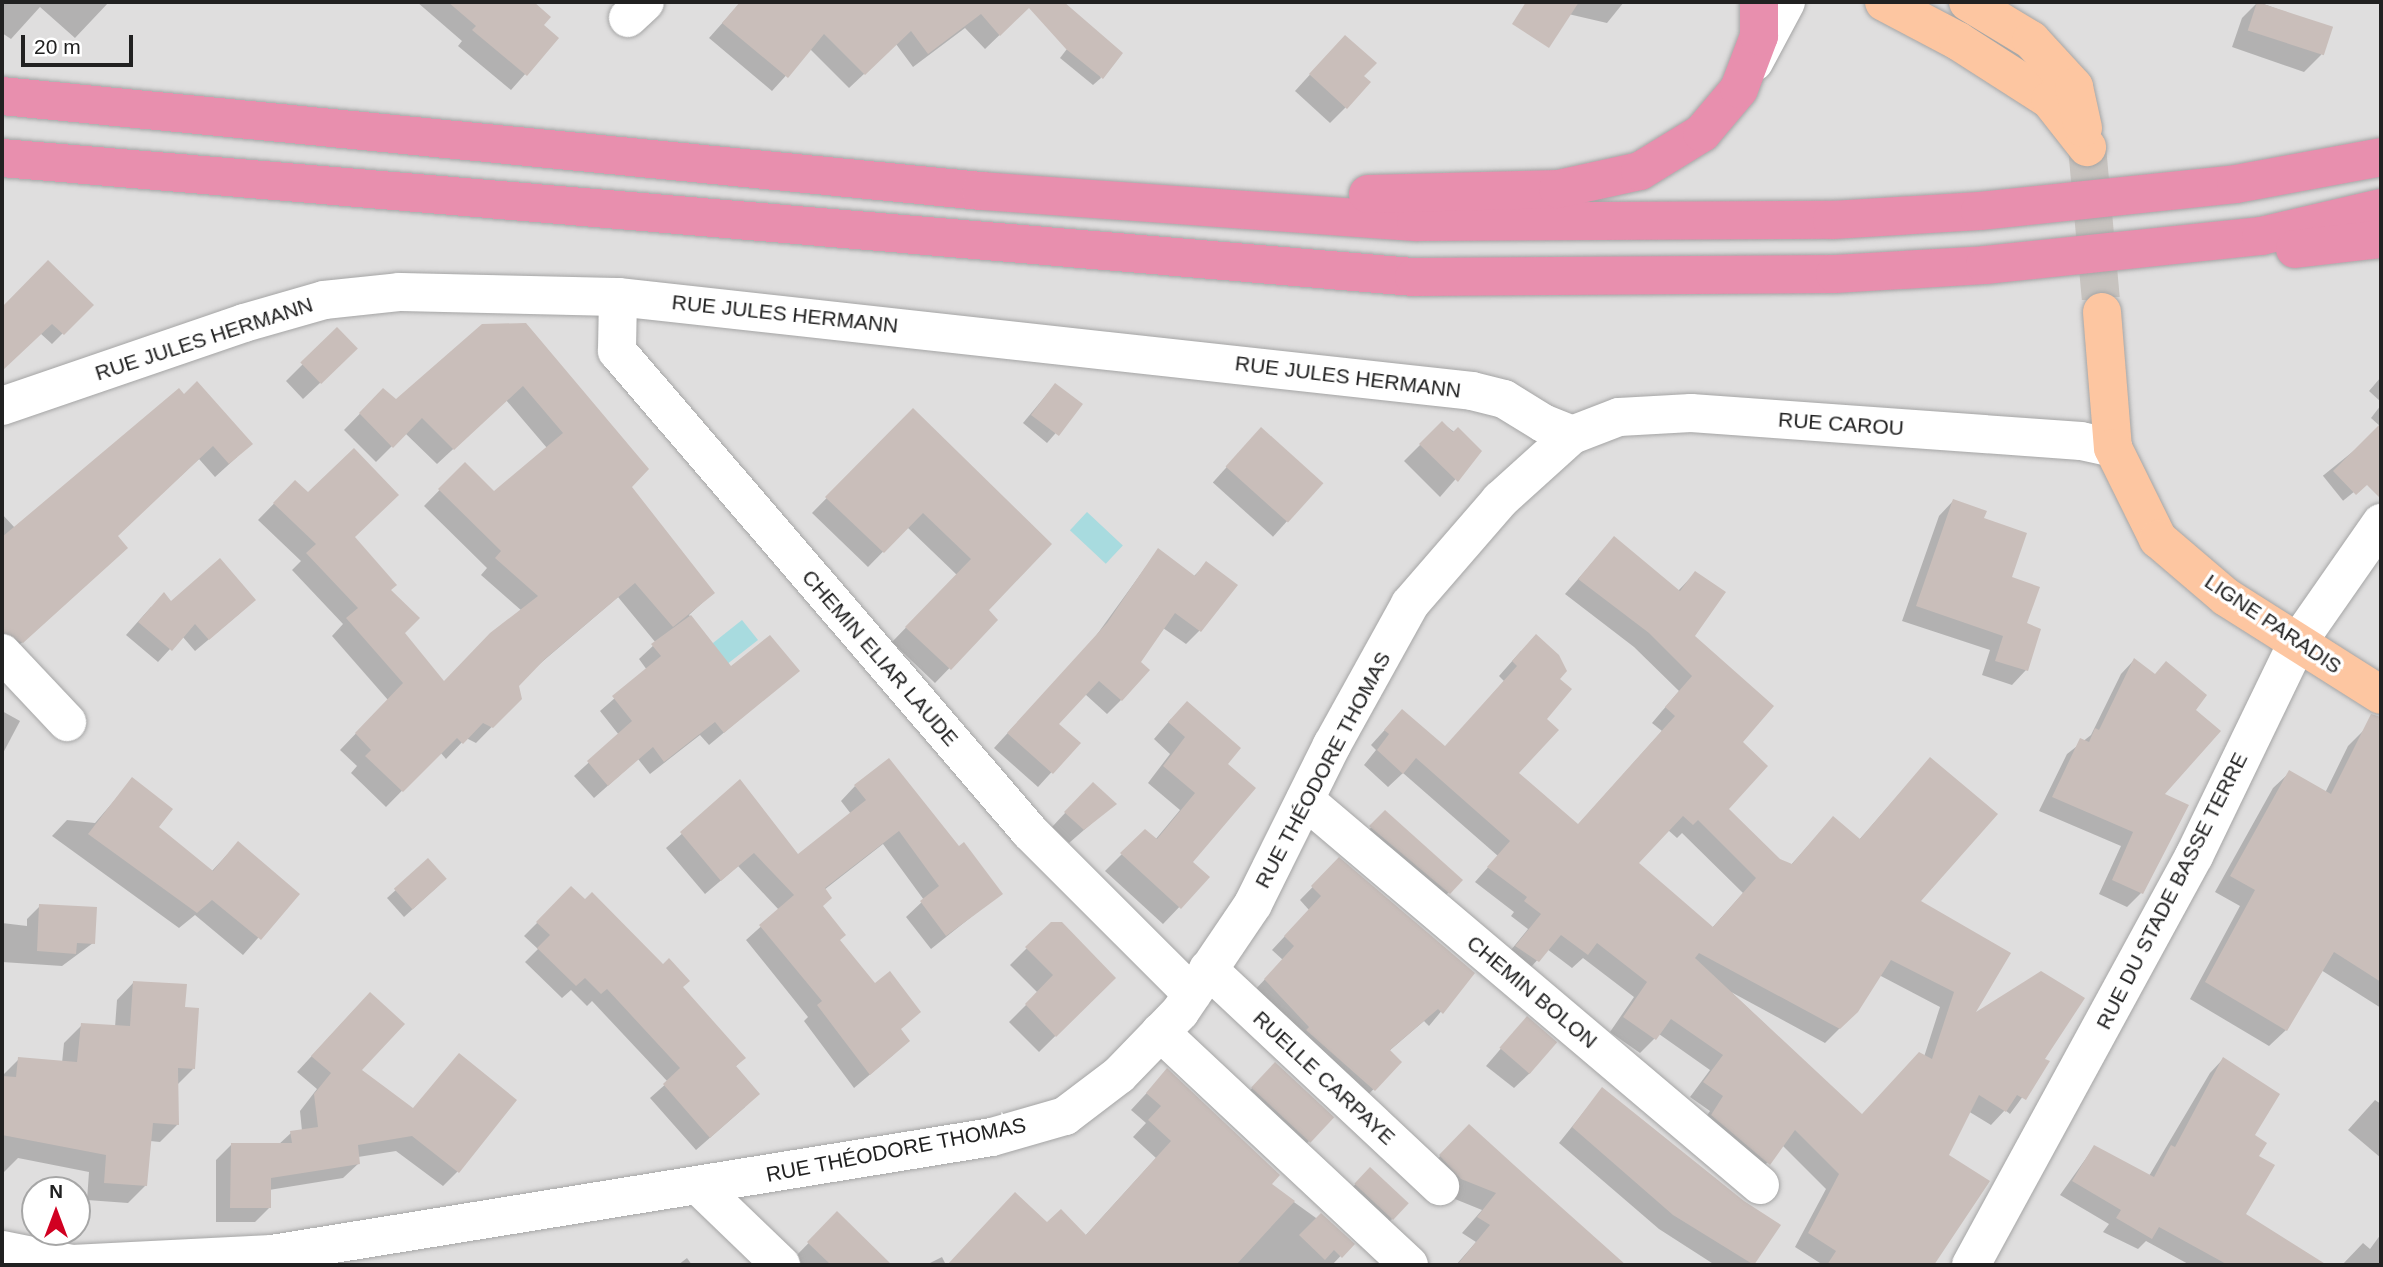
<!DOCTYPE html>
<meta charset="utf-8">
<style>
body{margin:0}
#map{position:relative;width:2383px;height:1267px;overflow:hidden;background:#f1ece7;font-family:Helvetica,sans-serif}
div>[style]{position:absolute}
.residential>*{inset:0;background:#dfdede}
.water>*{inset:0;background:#a8dbdf;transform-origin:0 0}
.shadow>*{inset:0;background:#0003;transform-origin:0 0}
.building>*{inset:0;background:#c9beba;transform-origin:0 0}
.major-tunnel>*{height:38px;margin-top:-19px;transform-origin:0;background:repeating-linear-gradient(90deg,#c7c3bf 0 38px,transparent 0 57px)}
.roads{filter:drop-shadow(0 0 2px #a5a5a5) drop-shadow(0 0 2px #a5a5a5)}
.minor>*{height:38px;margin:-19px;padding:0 19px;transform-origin:19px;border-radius:19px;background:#fff}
.major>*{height:38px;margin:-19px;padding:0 19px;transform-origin:19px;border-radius:19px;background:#fdc6a1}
.highway>*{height:38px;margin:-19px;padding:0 19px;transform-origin:19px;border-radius:19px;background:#e88fae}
span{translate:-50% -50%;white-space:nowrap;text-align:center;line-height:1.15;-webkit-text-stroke:7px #fff;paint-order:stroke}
.street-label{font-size:21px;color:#212121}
.frame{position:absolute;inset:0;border:4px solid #212121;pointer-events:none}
.north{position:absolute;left:21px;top:1176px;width:70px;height:70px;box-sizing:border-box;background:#fff;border:2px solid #a6a6a6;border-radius:50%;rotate:0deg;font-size:19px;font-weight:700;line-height:28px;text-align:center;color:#212121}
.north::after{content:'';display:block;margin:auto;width:24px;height:32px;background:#d10021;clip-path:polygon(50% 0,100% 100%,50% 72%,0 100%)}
.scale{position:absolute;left:21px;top:35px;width:112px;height:32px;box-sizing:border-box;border:4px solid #212121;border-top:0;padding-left:9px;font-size:21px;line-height:24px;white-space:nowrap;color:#212121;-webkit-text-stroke:5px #fff;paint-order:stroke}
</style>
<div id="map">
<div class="residential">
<div style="clip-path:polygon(evenodd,2px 2px,2381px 2px,2381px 1265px,2px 1265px,2px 2px,35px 1190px,77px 1190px,77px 1232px,35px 1232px,35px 1190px)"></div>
</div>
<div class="water">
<div style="left:1087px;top:512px;width:49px;height:25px;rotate:43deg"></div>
<div style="clip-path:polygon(742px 620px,758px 640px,717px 672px,713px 643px)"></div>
</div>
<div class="shadow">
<div style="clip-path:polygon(2px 2px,109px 2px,75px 38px,40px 7px,11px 39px,2px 33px)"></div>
<div style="clip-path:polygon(417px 2px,531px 2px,548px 17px,541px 25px,557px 38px,511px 90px,458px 46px,462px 41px)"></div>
<div style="clip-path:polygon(741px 2px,762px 2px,782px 19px,799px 2px,1034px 2px,985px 49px,965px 28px,913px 67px,896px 44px,849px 88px,810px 49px,772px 91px,709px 38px)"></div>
<div style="clip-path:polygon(1553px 2px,1624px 2px,1607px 23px,1551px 10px)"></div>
<div style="clip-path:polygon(2258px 2px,2331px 28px,2321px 55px,2304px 72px,2232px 47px,2242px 18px)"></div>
<div style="clip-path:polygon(1080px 32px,1101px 78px,1093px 85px,1060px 58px)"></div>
<div style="clip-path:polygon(1325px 58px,1362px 76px,1346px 107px,1330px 123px,1295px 91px)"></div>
<div style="clip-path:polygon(48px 263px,91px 305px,52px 344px,40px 333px,2px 369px,2px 310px)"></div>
<div style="clip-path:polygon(482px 326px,630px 487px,713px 593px,689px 615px,731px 668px,798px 671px,709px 745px,700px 735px,650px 774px,638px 759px,594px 798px,574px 776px,619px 735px,600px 711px,647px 670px,639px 659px,656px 643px,618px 597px,529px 673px,518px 685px,520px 698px,476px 743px,466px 738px,446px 759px,440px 752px,386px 807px,351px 773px,357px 766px,340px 750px,388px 700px,332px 636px,343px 624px,292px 570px,301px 561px,258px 520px,295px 482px,353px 537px,389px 590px,403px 633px,443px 684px,522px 611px,481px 575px,487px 568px,424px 506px,465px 464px,494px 493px,547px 448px,506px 400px,437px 464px,405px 433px,376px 462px,344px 430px,383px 390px,396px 401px)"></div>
<div style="clip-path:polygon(337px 330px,339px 365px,303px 399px,286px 381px)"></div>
<div style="clip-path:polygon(2381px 377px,2381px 402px,2369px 391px)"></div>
<div style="clip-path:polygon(178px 391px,237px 457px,215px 477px,199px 459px,116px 536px,112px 561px,8px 655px,2px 651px,2px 514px,15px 528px)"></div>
<div style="clip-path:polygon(1048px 393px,1081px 404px,1047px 443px,1023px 423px)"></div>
<div style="clip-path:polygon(2381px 405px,2381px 427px,2371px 418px)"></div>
<div style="clip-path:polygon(913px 410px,1050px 544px,986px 610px,996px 620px,935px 683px,892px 642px,957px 575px,907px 527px,868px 567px,812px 513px)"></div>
<div style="clip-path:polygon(1442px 423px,1480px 451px,1440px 497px,1404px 461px)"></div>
<div style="left:1261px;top:429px;width:81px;height:72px;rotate:42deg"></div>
<div style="left:2361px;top:445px;width:32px;height:49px;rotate:51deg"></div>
<div style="clip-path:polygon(1953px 501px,1981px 520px,2025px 624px,2026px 670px,2012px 685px,1982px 675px,1990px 650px,1902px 621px,1939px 516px)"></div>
<div style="clip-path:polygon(evenodd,1614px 538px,1678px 591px,1695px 573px,1693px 636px,1741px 743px,1727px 809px,1779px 860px,1790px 866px,1833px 818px,1859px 840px,1930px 759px,1918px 902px,1970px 1017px,2048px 1062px,2010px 1114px,2005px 1110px,1991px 1125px,1968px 1111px,1947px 1155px,1987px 1182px,1932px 1265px,1823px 1265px,1795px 1247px,1826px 1189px,1782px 1145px,1754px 1178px,1697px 1130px,1710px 1111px,1690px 1097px,1710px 1070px,1659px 1034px,1640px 1053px,1610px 1032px,1634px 997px,1583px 958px,1572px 968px,1547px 949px,1524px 975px,1502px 961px,1528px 929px,1511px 916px,1514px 912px,1475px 882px,1498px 856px,1403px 773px,1388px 787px,1364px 765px,1376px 750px,1371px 745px,1402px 711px,1445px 748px,1504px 681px,1499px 676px,1521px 651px,1558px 679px,1545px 719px,1517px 773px,1577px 826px,1662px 731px,1652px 723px,1679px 691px,1634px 647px,1565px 594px,1614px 538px,1668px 830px,1677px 838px,1682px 833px,1743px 893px,1712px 928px,1637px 863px,1668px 830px,1614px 538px,1879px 975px,1940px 1007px,1924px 1057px,1862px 1116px,1731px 992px,1825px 1043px,1857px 1011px,1879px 975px)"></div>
<div style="clip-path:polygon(1158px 550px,1193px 577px,1206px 564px,1200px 630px,1186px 644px,1163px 628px,1138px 662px,1121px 700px,1107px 714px,1085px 694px,1056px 724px,1078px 743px,1038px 787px,994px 748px,1093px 640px)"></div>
<div style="clip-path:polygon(170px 603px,240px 613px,195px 651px,182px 636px,158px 662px,126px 635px,151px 607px)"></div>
<div style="clip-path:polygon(2134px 660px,2193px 710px,2163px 795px,2186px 806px,2141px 893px,2127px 907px,2099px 894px,2121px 846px,2039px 811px,2067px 754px,2091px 735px,2121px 674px)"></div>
<div style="clip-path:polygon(2px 711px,20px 721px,2px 755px)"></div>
<div style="clip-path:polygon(1171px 719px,1225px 765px,1190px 862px,1207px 878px,1163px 924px,1105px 871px,1145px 831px,1155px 840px,1180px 810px,1148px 783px,1170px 754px,1154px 739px)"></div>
<div style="clip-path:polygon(2364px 730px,2381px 741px,2381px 1008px,2321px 970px,2286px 1030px,2269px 1046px,2190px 999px,2240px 906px,2215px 892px,2273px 788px,2290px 772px,2325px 793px,2348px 746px)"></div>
<div style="clip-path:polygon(132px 780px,157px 827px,211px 872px,238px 843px,297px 894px,243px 955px,195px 915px,179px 928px,52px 836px,67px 820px,95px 823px)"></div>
<div style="clip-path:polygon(740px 782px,798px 856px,851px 814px,841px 801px,855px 786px,958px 849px,1000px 894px,931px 949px,906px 917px,924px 900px,883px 844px,824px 890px,821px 907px,838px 941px,875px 986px,919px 1012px,899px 1030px,893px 1055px,854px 1088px,804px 1021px,808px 1017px,746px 940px,779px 910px,738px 866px,705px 894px,666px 848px)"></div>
<div style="clip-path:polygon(1079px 798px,1114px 804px,1069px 843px,1052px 827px)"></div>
<div style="left:1385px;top:812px;width:101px;height:31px;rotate:42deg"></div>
<div style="clip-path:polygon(1339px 860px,1473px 973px,1429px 1026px,1424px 1021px,1389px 1051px,1400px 1062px,1361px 1102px,1252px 993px,1283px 960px,1272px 950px,1309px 910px,1300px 900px)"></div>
<div style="clip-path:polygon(428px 861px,437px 887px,404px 917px,387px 898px)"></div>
<div style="clip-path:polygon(571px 889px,663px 966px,744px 1058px,735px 1067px,745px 1107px,696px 1150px,650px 1098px,668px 1082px,592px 1001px,587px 1006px,571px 990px,562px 998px,525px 962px,538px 949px,524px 936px)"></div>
<div style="clip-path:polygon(40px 906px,93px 943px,62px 966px,2px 962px,2px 923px,27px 926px,27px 919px)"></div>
<div style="clip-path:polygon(1051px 924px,1114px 978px,1039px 1052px,1009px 1022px,1038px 993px,1010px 965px)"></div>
<div style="clip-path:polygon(134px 982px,183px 1009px,193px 1069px,176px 1086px,178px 1124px,160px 1142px,150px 1141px,146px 1185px,128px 1203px,87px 1200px,89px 1172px,18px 1158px,2px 1174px,2px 1076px,19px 1059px,62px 1063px,64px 1043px,82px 1025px,115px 1027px,117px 1000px)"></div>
<div style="clip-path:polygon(355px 1009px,359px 1070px,458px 1171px,443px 1186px,396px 1151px,358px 1157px,359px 1163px,343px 1178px,269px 1190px,270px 1207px,255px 1222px,216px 1222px,216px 1160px,231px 1145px,278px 1145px,291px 1133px,302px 1131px,300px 1111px,317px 1089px,297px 1072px)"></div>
<div style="clip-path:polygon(1527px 1018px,1531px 1072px,1514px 1088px,1486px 1066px)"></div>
<div style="clip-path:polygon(2223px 1059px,2252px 1136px,2244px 1215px,2314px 1259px,2312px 1265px,2190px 1265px,2146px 1241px,2138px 1249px,2103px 1232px,2109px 1224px,2060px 1195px,2094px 1147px,2149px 1176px,2210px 1073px)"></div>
<div style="clip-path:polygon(1275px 1064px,1309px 1141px,1293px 1158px,1236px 1105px)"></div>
<div style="clip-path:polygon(1167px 1071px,1269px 1184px,1352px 1244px,1332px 1265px,1148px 1265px,1132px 1251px,1119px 1265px,956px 1265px,952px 1261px,1047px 1225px,1085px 1236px,1156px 1158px,1133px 1137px,1146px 1123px,1131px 1110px)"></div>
<div style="clip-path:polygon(1602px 1089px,1743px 1203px,1778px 1225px,1752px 1265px,1715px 1265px,1659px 1229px,1559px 1143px)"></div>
<div style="clip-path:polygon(2375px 1100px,2381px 1104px,2381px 1158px,2348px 1130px)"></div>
<div style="clip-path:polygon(1453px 1143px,1603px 1247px,1588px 1265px,1456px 1265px,1476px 1242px,1462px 1233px,1482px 1210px,1445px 1195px,1424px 1173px)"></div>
<div style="clip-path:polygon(1370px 1169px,1392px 1219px,1385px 1227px,1348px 1192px)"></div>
<div style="clip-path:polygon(837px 1214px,890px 1265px,798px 1265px,792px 1260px)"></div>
<div style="clip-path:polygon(2381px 1234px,2381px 1265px,2342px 1265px,2363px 1243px,2370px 1249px)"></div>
<div style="clip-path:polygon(942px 1257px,946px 1265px,926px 1265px)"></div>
<div style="clip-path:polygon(687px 1258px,692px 1265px,678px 1265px)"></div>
</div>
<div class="building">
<div style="clip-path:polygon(448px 2px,534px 2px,551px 17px,544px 25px,559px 38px,527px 76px,472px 30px,476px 26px)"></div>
<div style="clip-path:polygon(740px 2px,1064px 2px,1123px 53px,1103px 79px,1066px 49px,1029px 8px,1000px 36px,981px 14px,928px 54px,911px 31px,865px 75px,824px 34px,788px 78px,722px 23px)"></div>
<div style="clip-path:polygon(1526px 2px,1579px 2px,1549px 48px,1512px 24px)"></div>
<div style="left:2257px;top:2px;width:80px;height:30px;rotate:18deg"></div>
<div style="clip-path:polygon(1345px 35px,1377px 63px,1364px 76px,1371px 82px,1347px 109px,1309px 74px)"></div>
<div style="clip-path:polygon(48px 260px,94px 305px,64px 335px,52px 324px,2px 371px,2px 307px)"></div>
<div style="clip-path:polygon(526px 323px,649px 469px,632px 487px,715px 593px,673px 627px,635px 583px,545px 659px,519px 686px,522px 699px,493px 728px,483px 723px,463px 744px,457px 738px,403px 792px,365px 756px,371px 750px,355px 733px,403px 683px,346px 618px,358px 608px,306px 553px,316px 544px,273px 503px,295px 480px,308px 492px,354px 448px,399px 495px,355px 537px,397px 585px,391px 590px,420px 618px,405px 633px,444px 681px,490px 633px,538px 596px,495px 558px,501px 551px,438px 489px,465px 462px,494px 491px,563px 433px,523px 386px,454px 450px,422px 418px,393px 448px,359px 413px,383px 388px,396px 399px,482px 324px)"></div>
<div style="left:337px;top:327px;width:30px;height:51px;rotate:46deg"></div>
<div style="clip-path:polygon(197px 381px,253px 444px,229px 464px,213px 446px,118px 536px,128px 548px,23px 643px,2px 632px,2px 537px,179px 388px,184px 394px)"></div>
<div style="left:1055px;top:383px;width:35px;height:40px;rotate:37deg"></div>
<div style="clip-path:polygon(913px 408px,1052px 544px,989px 610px,998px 620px,951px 670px,905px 627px,971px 559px,923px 513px,884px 553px,825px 497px)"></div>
<div style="clip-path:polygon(1442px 421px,1453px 432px,1458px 427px,1482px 451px,1458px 482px,1419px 444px)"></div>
<div style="clip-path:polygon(2381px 423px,2381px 499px,2367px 485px,2356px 495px,2333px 471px)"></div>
<div style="left:1261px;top:427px;width:84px;height:53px;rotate:42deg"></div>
<div style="clip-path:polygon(1953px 499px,1987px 511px,1984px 518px,2027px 533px,2012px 577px,2040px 587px,2027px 623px,2041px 629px,2028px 671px,1995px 661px,2003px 636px,1916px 606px)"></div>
<div style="clip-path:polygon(evenodd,1614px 536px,1680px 591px,1695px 571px,1726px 592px,1695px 636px,1774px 706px,1743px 742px,1768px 766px,1729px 809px,1780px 859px,1792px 864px,1833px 816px,1860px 839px,1930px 757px,1998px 814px,1921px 901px,2011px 953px,1976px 1012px,2041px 971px,2085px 998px,2045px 1059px,2050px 1061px,2026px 1100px,2017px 1095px,2006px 1112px,1979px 1095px,1949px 1155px,1990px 1181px,1934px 1265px,1827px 1265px,1836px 1251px,1808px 1233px,1839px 1174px,1795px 1130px,1770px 1165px,1711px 1115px,1723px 1096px,1703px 1082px,1723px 1055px,1671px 1019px,1656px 1040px,1623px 1017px,1647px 982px,1597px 943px,1588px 955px,1561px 935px,1539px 962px,1515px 946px,1541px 914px,1524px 901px,1527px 897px,1487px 867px,1510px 841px,1416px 758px,1403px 774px,1377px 750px,1389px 734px,1384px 730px,1402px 709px,1445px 746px,1517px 666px,1512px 661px,1536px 634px,1559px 655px,1567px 671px,1560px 679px,1572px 689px,1547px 719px,1559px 730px,1519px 773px,1578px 824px,1675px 716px,1665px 707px,1692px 676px,1649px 633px,1578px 579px,1614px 536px,1683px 816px,1693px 825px,1698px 820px,1756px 878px,1713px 927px,1639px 863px,1683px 816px,1614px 536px,1699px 953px,1840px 1029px,1858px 1012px,1891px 960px,1954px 992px,1932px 1059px,1919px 1052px,1862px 1114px,1695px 958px,1699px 953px)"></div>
<div style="clip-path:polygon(1158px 548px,1195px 576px,1206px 561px,1238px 585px,1201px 632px,1175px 613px,1141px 662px,1150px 670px,1122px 701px,1099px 681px,1059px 724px,1081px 743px,1053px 774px,1007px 733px,1107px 623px)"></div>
<div style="clip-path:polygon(220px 558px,256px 600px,209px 640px,195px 624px,172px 651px,138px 622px,164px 592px,171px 601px)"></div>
<div style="clip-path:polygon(691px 615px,731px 666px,770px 635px,800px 671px,724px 733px,715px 722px,664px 762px,653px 747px,608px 786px,587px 761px,632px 721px,612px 696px,661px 656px,651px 644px)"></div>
<div style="clip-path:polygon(2134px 658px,2155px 674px,2166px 661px,2207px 695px,2196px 710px,2221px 731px,2165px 794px,2189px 805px,2143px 894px,2112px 880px,2133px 832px,2052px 797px,2080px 738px,2089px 742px,2095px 728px,2099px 730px)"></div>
<div style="clip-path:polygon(1187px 701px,1241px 748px,1228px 764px,1256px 788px,1193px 862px,1210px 877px,1181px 909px,1120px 853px,1145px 829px,1157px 839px,1195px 793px,1163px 766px,1185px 737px,1168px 722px)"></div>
<div style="clip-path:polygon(2371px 714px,2381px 717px,2381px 982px,2334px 952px,2287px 1031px,2205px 982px,2255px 890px,2230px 876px,2289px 770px,2331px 794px)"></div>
<div style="clip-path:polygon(889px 758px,959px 846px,964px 842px,1003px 894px,946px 936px,920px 901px,939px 886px,899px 831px,825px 888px,832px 898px,823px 906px,846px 935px,840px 940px,875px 983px,890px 971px,921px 1012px,901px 1029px,910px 1041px,870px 1075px,817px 1005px,822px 1001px,759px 925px,794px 895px,754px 853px,721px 881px,680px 832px,740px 779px,798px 854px,866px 800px,854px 785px)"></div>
<div style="clip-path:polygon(132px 777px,173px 809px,159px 827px,213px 871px,238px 841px,300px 894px,261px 940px,212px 900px,197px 913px,88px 834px)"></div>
<div style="clip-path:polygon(1093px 782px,1117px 804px,1084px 830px,1064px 812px)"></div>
<div style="clip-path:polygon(1385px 810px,1463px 880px,1450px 894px,1369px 826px)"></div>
<div style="clip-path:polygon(1339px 857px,1475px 973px,1443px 1014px,1438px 1009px,1390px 1050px,1402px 1062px,1375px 1091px,1306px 1030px,1309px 1027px,1264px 979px,1294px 946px,1284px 936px,1321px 896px,1311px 886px)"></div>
<div style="left:428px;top:858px;width:28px;height:46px;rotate:48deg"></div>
<div style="clip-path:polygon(571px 886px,585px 899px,592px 892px,663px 964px,669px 958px,690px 981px,683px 987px,746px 1058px,736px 1066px,760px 1094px,710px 1138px,663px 1084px,680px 1068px,607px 989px,601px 994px,585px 978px,576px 986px,537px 948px,550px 935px,536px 922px)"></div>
<div style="clip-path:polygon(39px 904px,97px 907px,95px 944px,77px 943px,76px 954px,37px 951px)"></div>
<div style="clip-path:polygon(1051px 922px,1062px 922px,1116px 978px,1056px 1037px,1025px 1004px,1053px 975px,1025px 947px)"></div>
<div style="clip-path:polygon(133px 981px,187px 984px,185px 1007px,199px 1008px,195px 1069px,178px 1068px,179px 1125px,153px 1123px,147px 1186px,104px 1183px,106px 1155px,2px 1135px,2px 1076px,16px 1077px,18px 1057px,77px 1062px,81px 1023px,130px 1026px)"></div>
<div style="clip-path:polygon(370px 992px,405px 1024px,362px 1070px,413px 1108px,459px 1053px,517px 1100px,459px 1173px,412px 1136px,358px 1145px,360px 1164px,271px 1178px,271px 1208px,230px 1208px,231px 1143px,292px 1143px,290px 1131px,318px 1127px,314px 1094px,331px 1073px,311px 1056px)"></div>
<div style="left:1527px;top:1016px;width:40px;height:42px;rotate:41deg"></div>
<div style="clip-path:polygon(2223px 1057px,2280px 1094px,2255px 1135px,2267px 1143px,2259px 1156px,2275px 1165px,2246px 1214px,2327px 1265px,2228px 1265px,2159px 1227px,2152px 1239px,2116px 1218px,2121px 1210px,2072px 1181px,2094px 1145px,2154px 1177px,2171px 1145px,2175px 1147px)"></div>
<div style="left:1275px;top:1062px;width:81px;height:35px;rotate:43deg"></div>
<div style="clip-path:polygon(1167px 1068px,1280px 1175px,1272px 1184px,1295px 1201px,1236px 1265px,947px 1265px,1015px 1192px,1047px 1222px,1061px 1209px,1086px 1235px,1171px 1141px,1148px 1120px,1161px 1106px,1146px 1093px)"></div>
<div style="clip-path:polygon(1602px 1087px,1744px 1201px,1781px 1225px,1754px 1265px,1673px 1215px,1572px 1127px)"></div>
<div style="clip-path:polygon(1469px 1124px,1514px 1165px,1626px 1265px,1457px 1265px,1490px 1225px,1477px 1217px,1496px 1193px,1461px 1179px,1439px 1155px)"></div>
<div style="left:1370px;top:1167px;width:53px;height:23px;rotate:43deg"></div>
<div style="clip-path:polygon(837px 1211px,892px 1265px,831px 1265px,807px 1242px)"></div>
<div style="clip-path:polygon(1321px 1213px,1355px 1244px,1342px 1258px,1334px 1250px,1325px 1260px,1299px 1235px)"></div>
</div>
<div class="major-tunnel">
<div style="left:2087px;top:147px;width:166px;rotate:84.8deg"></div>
</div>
<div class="roads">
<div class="minor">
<div style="left:628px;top:18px;width:23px;rotate:-43deg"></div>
<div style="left:1754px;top:62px;width:68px;rotate:-61.9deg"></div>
<div style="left:618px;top:297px;width:54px;rotate:91.1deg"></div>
<div style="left:617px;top:351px;width:634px;rotate:49.35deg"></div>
<div style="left:1030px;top:832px;width:229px;rotate:45deg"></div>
<div style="left:2px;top:406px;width:256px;rotate:-18.9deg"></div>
<div style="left:244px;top:323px;width:83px;rotate:-16deg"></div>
<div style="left:324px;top:300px;width:75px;rotate:-6.1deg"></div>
<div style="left:399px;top:292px;width:219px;rotate:1.3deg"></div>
<div style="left:618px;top:297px;width:859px;rotate:6.28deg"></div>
<div style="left:1472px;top:391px;width:33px;rotate:14deg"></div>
<div style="left:1504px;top:399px;width:46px;rotate:31.6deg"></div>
<div style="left:1543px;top:423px;width:31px;rotate:22deg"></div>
<div style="left:1572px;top:435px;width:50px;rotate:-21deg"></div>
<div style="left:1619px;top:417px;width:72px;rotate:-3.2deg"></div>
<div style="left:1691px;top:413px;width:391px;rotate:4.1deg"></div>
<div style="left:2081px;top:441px;width:33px;rotate:12deg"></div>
<div style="left:2px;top:653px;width:95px;rotate:46.7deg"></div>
<div style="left:1305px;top:800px;width:596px;rotate:40.24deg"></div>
<div style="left:1208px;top:969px;width:318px;rotate:43.1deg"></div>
<div style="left:1160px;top:1032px;width:341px;rotate:43.1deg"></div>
<div style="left:699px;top:1186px;width:114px;rotate:43.9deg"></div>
<div style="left:2px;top:1250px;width:71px;rotate:11.3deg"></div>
<div style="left:72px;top:1264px;width:200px;rotate:-2.9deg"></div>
<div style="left:272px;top:1254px;width:729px;rotate:-9.23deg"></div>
<div style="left:992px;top:1137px;width:76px;rotate:-16deg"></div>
<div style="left:1065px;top:1116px;width:68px;rotate:-37.2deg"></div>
<div style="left:1119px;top:1075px;width:88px;rotate:-45.9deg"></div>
<div style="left:1180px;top:1012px;width:130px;rotate:-55.9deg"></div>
<div style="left:1253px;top:904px;width:178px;rotate:-63.6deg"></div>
<div style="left:1332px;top:745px;width:161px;rotate:-61deg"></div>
<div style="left:1410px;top:604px;width:138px;rotate:-49.1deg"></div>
<div style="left:1500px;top:500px;width:97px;rotate:-42.1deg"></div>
<div style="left:1971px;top:1265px;width:466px;rotate:-61.4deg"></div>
<div style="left:2194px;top:856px;width:234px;rotate:-64.2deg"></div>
<div style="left:2296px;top:645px;width:149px;rotate:-55.1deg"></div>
</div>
<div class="major">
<div style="left:1884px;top:2px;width:84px;rotate:27.8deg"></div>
<div style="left:1958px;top:41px;width:109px;rotate:32.7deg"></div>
<div style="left:2050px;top:100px;width:60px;rotate:51.8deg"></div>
<div style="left:1968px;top:2px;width:74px;rotate:31.1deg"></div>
<div style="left:2031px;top:40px;width:64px;rotate:47.5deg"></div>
<div style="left:2074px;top:87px;width:42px;rotate:77.6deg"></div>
<div style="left:2102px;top:312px;width:136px;rotate:85.4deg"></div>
<div style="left:2113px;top:448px;width:102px;rotate:63.7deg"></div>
<div style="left:2158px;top:539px;width:89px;rotate:40.5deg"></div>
<div style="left:2226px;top:597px;width:183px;rotate:32.3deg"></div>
</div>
<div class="highway">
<div style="left:2px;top:96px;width:984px;rotate:5.54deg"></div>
<div style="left:981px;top:191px;width:436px;rotate:4.1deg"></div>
<div style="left:1416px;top:222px;width:416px;rotate:-0.3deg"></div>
<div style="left:1832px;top:220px;width:148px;rotate:-3.5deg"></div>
<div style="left:1980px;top:211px;width:257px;rotate:-6deg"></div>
<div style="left:2236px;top:184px;width:147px;rotate:-10.5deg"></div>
<div style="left:2px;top:158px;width:1417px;rotate:4.82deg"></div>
<div style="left:1414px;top:277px;width:421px;rotate:-0.4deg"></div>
<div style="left:1835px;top:274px;width:150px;rotate:-3.4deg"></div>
<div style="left:1985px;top:265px;width:278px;rotate:-6deg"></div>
<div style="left:2261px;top:236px;width:123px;rotate:-13.1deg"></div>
<div style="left:1368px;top:194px;width:190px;rotate:-1.5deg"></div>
<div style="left:1558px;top:189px;width:84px;rotate:-12.4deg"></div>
<div style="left:1640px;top:171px;width:73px;rotate:-31.5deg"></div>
<div style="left:1702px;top:133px;width:57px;rotate:-49.9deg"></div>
<div style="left:1739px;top:89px;width:57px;rotate:-69.3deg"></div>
<div style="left:1759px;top:36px;width:34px;rotate:-90deg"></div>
<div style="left:2295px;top:249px;width:87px;rotate:-6.6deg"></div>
</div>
</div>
<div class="street-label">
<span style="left:785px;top:314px;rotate:6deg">RUE JULES HERMANN</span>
<span style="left:204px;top:339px;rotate:-18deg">RUE JULES HERMANN</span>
<span style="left:1348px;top:377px;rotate:7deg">RUE JULES HERMANN</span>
<span style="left:1841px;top:424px;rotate:4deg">RUE CAROU</span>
<span style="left:2273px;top:624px;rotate:34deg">LIGNE PARADIS</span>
<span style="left:880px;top:658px;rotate:49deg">CHEMIN ELIAR LAUDE</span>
<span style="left:1323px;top:770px;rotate:-62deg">RUE THÉODORE THOMAS</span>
<span style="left:2172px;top:891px;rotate:-63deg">RUE DU STADE BASSE TERRE</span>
<span style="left:1532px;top:992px;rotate:40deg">CHEMIN BOLON</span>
<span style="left:1324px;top:1078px;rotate:43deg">RUELLE CARPAYE</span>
<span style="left:896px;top:1150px;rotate:-11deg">RUE THÉODORE THOMAS</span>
</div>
<div class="frame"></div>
<div class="north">N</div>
<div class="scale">20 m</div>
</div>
